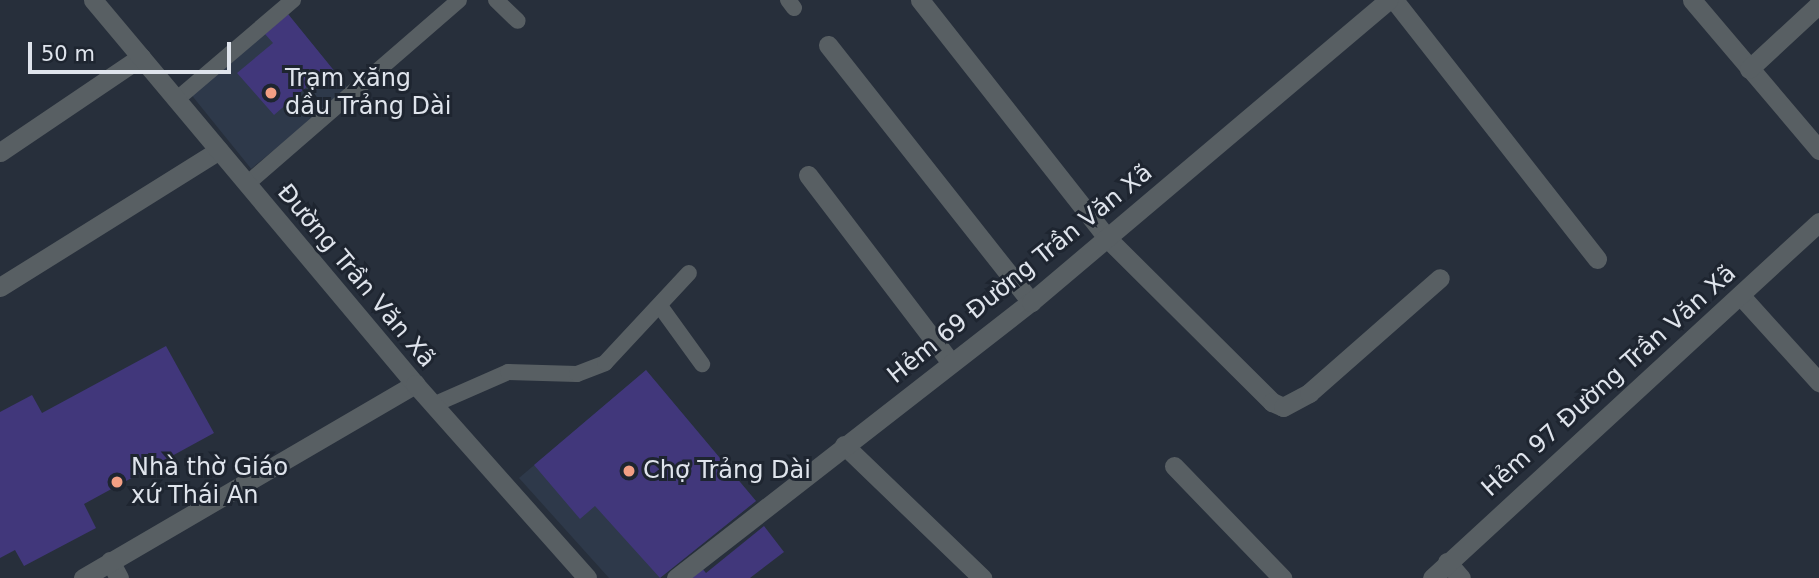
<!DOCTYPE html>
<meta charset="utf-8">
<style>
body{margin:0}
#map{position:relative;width:1819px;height:578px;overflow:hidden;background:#272f3b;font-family:"DejaVu Sans",sans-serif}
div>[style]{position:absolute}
.built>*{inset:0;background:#2e394a;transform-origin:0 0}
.building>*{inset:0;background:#41377b}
.service>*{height:16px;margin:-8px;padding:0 8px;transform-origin:8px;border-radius:8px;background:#585f63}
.minor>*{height:19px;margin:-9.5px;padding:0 9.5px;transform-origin:9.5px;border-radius:9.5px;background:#585f63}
.tertiary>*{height:19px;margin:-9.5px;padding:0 9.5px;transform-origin:9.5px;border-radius:9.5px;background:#585f63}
.dots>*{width:19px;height:19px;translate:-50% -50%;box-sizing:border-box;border:4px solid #1e2530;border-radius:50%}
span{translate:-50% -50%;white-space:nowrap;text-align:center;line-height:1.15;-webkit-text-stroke:6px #1e2530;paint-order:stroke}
.poi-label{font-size:24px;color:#dfe4ec}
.left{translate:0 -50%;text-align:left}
.street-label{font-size:24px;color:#dfe4ec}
.scale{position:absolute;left:28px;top:42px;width:203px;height:32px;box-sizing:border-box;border:4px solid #dfe4ec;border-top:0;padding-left:9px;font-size:21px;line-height:24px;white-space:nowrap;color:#dfe4ec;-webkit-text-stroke:5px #1e2530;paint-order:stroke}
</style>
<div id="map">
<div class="built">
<div style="left:288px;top:14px;width:97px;height:126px;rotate:51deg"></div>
<div style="clip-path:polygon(646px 370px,756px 501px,660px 578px,609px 578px,519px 478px)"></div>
</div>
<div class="building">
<div style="clip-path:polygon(288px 14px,336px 73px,315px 91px,310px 84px,274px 115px,237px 73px,273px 43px,265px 34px)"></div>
<div style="clip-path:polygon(166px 346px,214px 433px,84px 504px,96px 528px,24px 566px,15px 550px,0 558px,0 412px,32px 395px,42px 413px)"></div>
<div style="clip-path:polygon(646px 370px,756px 501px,660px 578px,595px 506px,580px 519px,534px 465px)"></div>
<div style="clip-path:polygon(764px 526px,784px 552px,750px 578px,687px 578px,701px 567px,706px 573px)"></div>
</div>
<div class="service">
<div style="left:496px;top:0;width:30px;rotate:44deg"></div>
<div style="left:788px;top:0;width:10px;rotate:53deg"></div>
<div style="left:176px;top:100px;width:154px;rotate:-40.5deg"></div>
<div style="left:248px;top:183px;width:279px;rotate:-40.9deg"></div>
<div style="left:660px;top:306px;width:72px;rotate:54.1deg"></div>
<div style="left:433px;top:405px;width:82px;rotate:-23.7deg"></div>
<div style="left:508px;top:372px;width:69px;rotate:1.7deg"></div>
<div style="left:577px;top:374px;width:30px;rotate:-21deg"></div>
<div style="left:605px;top:363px;width:123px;rotate:-47deg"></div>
</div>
<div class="minor">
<div style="left:920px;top:0;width:303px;rotate:51.8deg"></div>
<div style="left:1107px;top:238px;width:233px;rotate:44.8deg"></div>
<div style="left:1272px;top:402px;width:12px;rotate:24deg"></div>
<div style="left:1283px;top:407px;width:30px;rotate:-28deg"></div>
<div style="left:1309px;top:393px;width:174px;rotate:-41.3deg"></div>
<div style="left:1394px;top:0;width:329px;rotate:51.9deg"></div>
<div style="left:1692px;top:0;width:197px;rotate:49.7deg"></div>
<div style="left:828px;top:45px;width:328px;rotate:51.7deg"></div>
<div style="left:1749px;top:69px;width:91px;rotate:-42.8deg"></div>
<div style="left:0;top:152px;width:170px;rotate:-34deg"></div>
<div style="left:808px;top:175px;width:236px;rotate:52.7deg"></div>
<div style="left:0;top:287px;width:258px;rotate:-32deg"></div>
<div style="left:1740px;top:295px;width:118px;rotate:47.8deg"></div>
<div style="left:844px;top:445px;width:192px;rotate:43.9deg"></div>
<div style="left:1174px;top:466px;width:156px;rotate:46deg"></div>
<div style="left:110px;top:561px;width:19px;rotate:62deg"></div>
<div style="left:1447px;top:562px;width:21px;rotate:49deg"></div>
<div style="left:83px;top:578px;width:385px;rotate:-30.3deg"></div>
<div style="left:676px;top:578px;width:450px;rotate:-37.9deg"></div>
<div style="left:1031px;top:302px;width:468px;rotate:-40.2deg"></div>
<div style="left:1432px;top:578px;width:526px;rotate:-42.61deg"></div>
</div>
<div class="tertiary">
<div style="left:93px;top:0;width:501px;rotate:50.02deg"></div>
<div style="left:415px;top:384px;width:259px;rotate:48.4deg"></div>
</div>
<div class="dots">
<div style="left:271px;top:93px;background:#f39f84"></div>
<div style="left:629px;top:471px;background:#f39f84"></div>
<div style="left:117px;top:482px;background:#f39f84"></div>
</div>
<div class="poi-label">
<span class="left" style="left:285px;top:93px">Trạm xăng<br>dầu Trảng Dài</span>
<span class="left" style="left:131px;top:482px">Nhà thờ Giáo<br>xứ Thái An</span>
<span class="left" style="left:643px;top:471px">Chợ Trảng Dài</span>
</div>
<div class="street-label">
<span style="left:1020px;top:274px;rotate:-39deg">Hẻm 69 Đường Trần Văn Xã</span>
<span style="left:356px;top:276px;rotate:50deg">Đường Trần Văn Xã</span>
<span style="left:1609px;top:381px;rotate:-42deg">Hẻm 97 Đường Trần Văn Xã</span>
</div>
<div class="scale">50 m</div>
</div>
